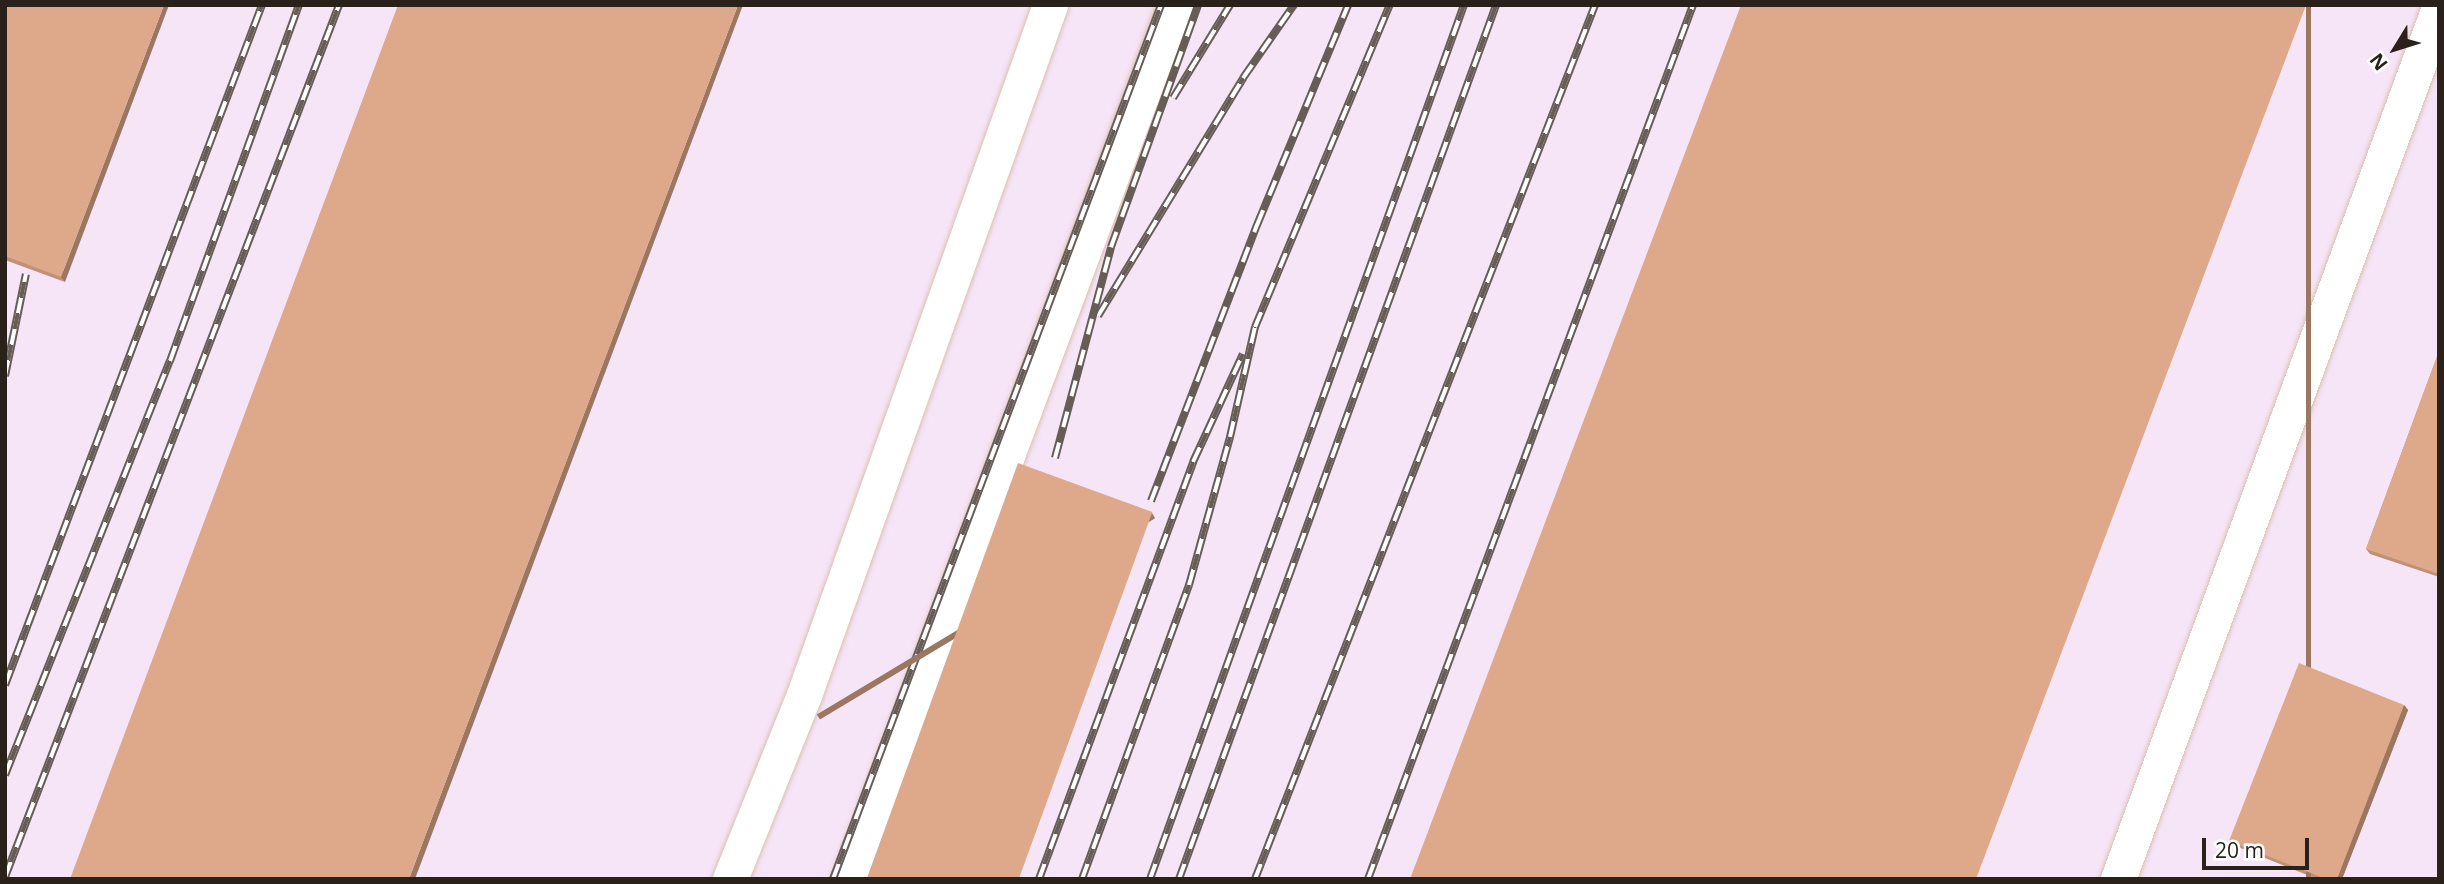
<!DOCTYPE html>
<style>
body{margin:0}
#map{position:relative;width:2444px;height:884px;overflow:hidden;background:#fff3ec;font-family:"Open Sans",sans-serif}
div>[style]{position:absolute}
.industrial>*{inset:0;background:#f6e5f7;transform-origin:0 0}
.roads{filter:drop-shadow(0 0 2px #dbbfaf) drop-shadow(0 0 2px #dbbfaf)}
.minor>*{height:35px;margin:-17.5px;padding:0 17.5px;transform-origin:17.5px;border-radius:17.5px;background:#fff}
.rail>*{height:8px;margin-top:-4px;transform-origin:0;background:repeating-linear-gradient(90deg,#fff 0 16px,#675d56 0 32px);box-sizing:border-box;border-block:2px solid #675d56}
.wall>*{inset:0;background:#bf9177}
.shaded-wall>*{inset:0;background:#9b7661;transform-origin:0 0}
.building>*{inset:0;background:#dea98a;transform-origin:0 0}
span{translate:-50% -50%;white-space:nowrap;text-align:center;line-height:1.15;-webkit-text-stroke:5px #fff;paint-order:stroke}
.frame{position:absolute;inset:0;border:7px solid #2b211b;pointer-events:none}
.north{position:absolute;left:2360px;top:14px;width:70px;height:70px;-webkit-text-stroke:5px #fff;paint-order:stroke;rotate:232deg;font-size:19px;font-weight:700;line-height:28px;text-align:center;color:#2b211b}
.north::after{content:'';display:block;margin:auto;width:24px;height:32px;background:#2b211b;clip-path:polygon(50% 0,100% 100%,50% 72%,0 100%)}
.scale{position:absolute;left:2202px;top:838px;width:107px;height:32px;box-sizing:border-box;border:4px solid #2b211b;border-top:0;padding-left:9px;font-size:21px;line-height:24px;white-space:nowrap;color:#2b211b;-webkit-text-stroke:5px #fff;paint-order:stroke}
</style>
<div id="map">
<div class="industrial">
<div style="left:5px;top:5px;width:2434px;height:874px"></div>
</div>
<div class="roads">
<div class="minor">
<div style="left:730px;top:879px;width:198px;rotate:-68.1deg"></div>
<div style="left:804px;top:695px;width:733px;rotate:-70.38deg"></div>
<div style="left:849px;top:879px;width:933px;rotate:-69.54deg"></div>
<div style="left:2118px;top:879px;width:928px;rotate:-69.77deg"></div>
</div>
</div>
<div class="rail">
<div style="left:1173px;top:98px;width:109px;rotate:-58.5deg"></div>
<div style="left:1098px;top:316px;width:279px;rotate:-58.6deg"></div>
<div style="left:1243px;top:78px;width:89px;rotate:-55.1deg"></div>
<div style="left:5px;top:376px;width:104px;rotate:-78.4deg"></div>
<div style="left:1055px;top:458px;width:218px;rotate:-75.1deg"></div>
<div style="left:1111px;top:247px;width:257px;rotate:-70.2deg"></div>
<div style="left:1151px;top:501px;width:296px;rotate:-69deg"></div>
<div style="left:1257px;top:225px;width:238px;rotate:-67.5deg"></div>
<div style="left:5px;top:685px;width:727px;rotate:-69.3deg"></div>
<div style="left:5px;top:775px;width:446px;rotate:-68.3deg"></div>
<div style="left:170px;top:361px;width:379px;rotate:-70.1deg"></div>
<div style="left:5px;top:877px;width:934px;rotate:-69.04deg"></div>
<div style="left:833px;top:879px;width:934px;rotate:-69.43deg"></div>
<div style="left:1039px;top:879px;width:445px;rotate:-69.7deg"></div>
<div style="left:1193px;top:462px;width:119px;rotate:-65.2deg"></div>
<div style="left:1082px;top:879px;width:313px;rotate:-70deg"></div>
<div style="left:1189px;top:585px;width:154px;rotate:-74.5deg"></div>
<div style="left:1230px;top:437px;width:113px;rotate:-77.2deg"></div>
<div style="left:1255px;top:327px;width:349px;rotate:-67.3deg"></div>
<div style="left:1150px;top:879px;width:929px;rotate:-70.24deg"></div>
<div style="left:1179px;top:879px;width:930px;rotate:-70.06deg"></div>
<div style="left:1255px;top:879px;width:938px;rotate:-68.74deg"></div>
<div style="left:1368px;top:879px;width:932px;rotate:-69.6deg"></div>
</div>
<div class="wall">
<div style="clip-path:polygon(5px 5px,65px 282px,5px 260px)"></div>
<div style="clip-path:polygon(2439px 351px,2439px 577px,2370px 554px,2366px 549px)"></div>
<div style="clip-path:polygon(2404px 705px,2408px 710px,2342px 879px,2317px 879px,2233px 845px,2229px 841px)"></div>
</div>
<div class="shaded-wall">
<div style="clip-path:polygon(164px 5px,169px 5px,65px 282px,61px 277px)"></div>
<div style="clip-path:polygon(738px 5px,743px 5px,415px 879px,409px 879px)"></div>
<div style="left:2306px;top:5px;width:5px;height:934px"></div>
<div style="left:1152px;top:513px;width:6px;height:391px;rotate:59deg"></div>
<div style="clip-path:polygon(2404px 705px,2408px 710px,2342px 879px,2337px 879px)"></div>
</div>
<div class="building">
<div style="clip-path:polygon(5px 5px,164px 5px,61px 277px,5px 256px)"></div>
<div style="clip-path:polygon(398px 5px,738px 5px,409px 879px,70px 879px)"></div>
<div style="clip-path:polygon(1741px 5px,2306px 5px,1976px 879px,1410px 879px)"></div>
<div style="clip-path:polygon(2439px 351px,2439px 574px,2366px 549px)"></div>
<div style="left:1018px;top:463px;width:143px;height:444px;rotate:20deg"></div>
<div style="clip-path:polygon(2299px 663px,2404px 705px,2337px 879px,2326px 879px,2229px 841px)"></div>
</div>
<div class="frame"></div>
<div class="north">N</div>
<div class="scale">20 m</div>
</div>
